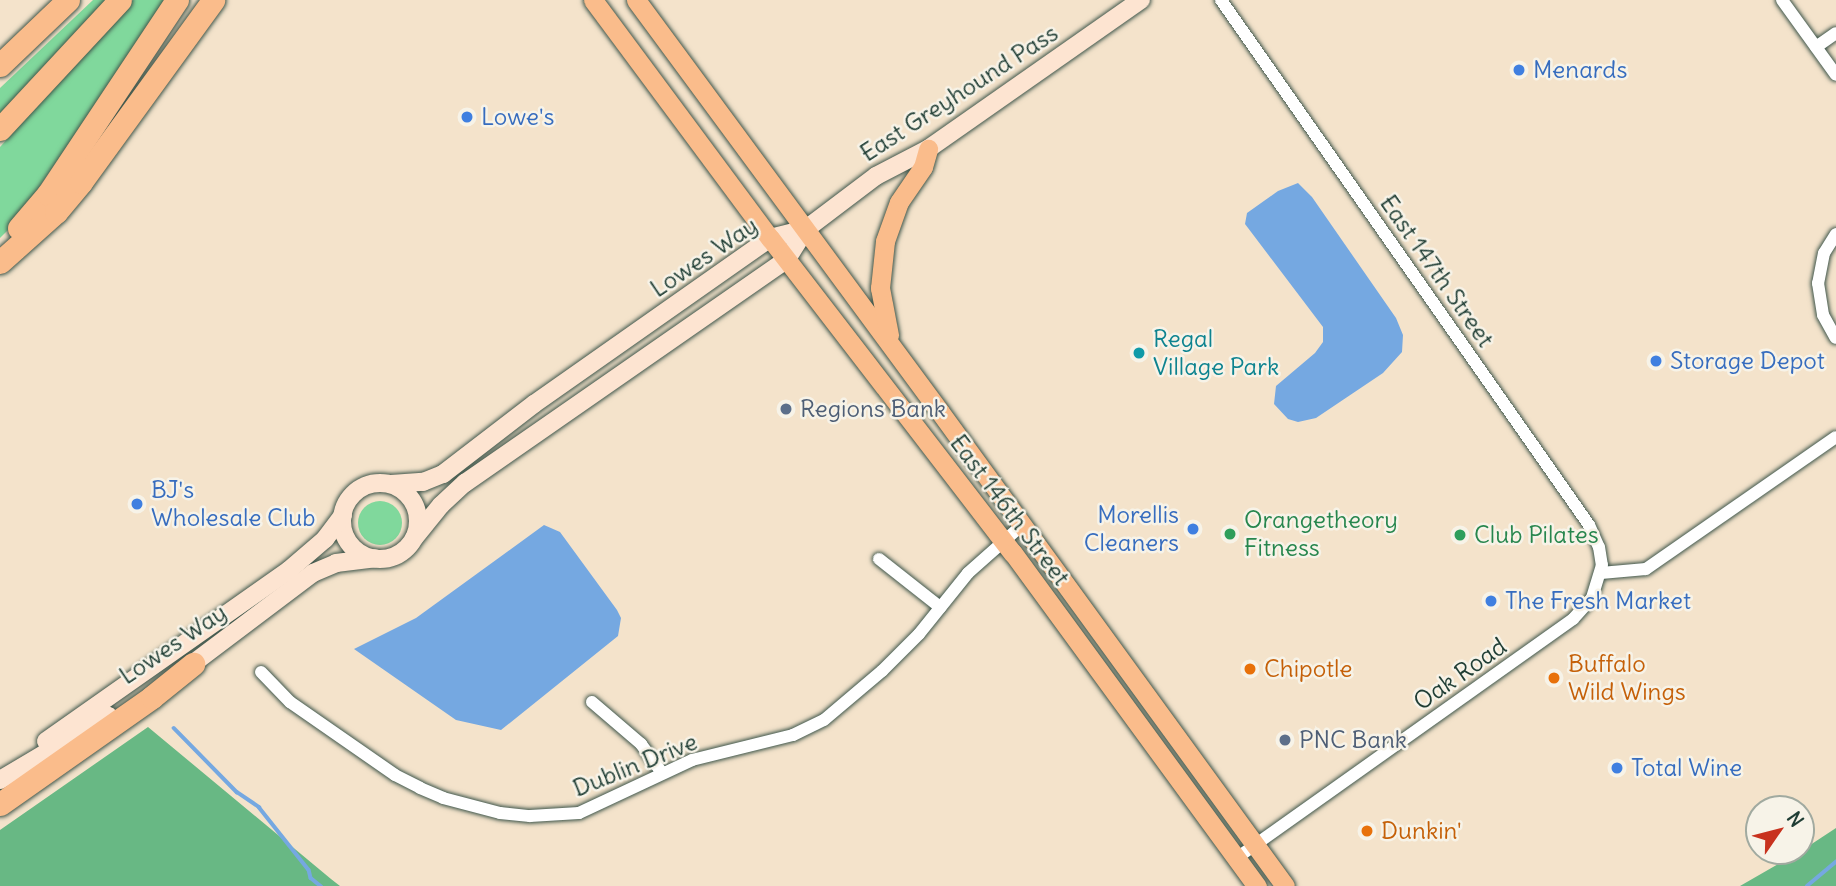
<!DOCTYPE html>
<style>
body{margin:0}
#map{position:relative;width:1836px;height:886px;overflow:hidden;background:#f4e3cb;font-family:Delius,sans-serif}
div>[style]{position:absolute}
.green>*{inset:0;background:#80d89c}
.round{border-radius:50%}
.forest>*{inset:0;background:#68b884}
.water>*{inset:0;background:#75a8e1}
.stream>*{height:3.5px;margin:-1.75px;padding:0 1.75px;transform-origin:1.75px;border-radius:1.75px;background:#75a8e1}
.roads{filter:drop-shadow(0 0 2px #3f564b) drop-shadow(0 0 2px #3f564b)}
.street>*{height:12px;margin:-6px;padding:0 6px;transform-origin:6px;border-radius:6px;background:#fff}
.secondary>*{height:18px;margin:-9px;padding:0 9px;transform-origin:9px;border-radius:9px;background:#fde4d1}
.secondary>.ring{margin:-9px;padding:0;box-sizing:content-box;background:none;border:18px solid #fde4d1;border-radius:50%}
.primary>*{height:19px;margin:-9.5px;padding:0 9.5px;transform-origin:9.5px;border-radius:9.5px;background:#fabc8b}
.highway>*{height:23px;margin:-11.5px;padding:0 11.5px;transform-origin:11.5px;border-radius:11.5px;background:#fabc8b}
.dots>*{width:19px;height:19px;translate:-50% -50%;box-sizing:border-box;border:4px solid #f7f3e8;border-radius:50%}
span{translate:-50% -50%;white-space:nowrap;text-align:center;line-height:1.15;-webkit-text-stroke:5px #f7f3e8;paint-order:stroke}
.shop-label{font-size:24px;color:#366cbe}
.left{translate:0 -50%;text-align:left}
.right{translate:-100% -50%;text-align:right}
.street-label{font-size:24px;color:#1f3d34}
.culture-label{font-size:24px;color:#0d838f}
.service-label{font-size:24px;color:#4e5e75}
.leisure-label{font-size:24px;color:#27864d}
.food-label{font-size:24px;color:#c56008}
.north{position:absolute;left:1745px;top:795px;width:70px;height:70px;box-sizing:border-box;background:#f7f3e8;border:2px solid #a1aaa0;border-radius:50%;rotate:55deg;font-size:19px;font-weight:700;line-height:28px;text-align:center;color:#1f3d34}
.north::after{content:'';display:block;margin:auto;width:24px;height:32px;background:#c8321e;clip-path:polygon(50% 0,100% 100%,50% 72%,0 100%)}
</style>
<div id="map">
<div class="green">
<div style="clip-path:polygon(93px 0,107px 0,0 116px,0 88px)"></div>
<div style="clip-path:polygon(133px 0,168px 0,13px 225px,0 238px,0 147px)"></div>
<div class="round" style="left:358px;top:501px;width:44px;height:44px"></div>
</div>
<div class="forest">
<div style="clip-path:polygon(148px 727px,331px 879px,340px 886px,0 886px,0 830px)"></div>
<div style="clip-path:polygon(1836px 828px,1836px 886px,1740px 886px,1801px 851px)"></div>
</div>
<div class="water">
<div style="clip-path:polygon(1298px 183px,1312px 197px,1396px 318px,1403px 335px,1402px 352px,1383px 373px,1316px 418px,1298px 422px,1288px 419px,1274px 404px,1276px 386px,1315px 353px,1323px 342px,1323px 327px,1245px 224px,1247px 213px,1278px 191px)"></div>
<div style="clip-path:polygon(544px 525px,560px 532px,617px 610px,621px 618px,618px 636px,501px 730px,456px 720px,354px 649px,416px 618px)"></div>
</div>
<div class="stream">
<div style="left:174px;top:728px;width:90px;rotate:45.5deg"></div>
<div style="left:237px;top:792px;width:27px;rotate:34deg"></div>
<div style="left:259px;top:807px;width:80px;rotate:51.6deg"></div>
<div style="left:309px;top:870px;width:8px;rotate:76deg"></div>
<div style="left:311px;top:878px;width:13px;rotate:39deg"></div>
<div style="left:1807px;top:886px;width:38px;rotate:-40deg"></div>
</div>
<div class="roads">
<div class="street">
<div style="left:1221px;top:0;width:641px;rotate:54.97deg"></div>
<div style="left:1589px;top:525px;width:24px;rotate:66deg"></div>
<div style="left:1599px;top:547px;width:18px;rotate:81deg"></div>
<div style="left:1602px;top:565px;width:34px;rotate:107deg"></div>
<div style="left:1592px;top:598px;width:28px;rotate:132deg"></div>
<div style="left:1573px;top:619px;width:412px;rotate:144.6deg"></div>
<div style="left:1782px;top:0;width:92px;rotate:54.2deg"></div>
<div style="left:1816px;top:47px;width:24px;rotate:-35deg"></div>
<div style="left:1836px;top:234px;width:22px;rotate:122deg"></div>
<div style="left:1824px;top:253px;width:31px;rotate:101deg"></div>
<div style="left:1818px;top:283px;width:32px;rotate:81deg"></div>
<div style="left:1823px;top:315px;width:26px;rotate:61deg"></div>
<div style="left:879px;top:559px;width:78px;rotate:38.2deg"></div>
<div style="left:1601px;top:573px;width:45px;rotate:-5.1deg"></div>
<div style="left:1646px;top:569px;width:231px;rotate:-34.8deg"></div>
<div style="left:261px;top:672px;width:42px;rotate:46deg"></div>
<div style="left:290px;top:702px;width:128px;rotate:34.8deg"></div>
<div style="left:395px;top:775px;width:28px;rotate:27deg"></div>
<div style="left:420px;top:788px;width:25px;rotate:23deg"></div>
<div style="left:443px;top:798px;width:59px;rotate:14.7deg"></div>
<div style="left:500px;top:813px;width:30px;rotate:6deg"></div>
<div style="left:530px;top:816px;width:49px;rotate:-3.5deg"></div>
<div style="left:579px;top:813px;width:125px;rotate:-25.1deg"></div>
<div style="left:692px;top:760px;width:104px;rotate:-13.9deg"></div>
<div style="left:793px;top:735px;width:34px;rotate:-26deg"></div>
<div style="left:824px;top:720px;width:76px;rotate:-40.2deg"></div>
<div style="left:882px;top:671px;width:52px;rotate:-45deg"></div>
<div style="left:919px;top:634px;width:78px;rotate:-51.2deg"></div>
<div style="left:968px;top:573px;width:72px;rotate:-41.6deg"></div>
<div style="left:592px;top:702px;width:65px;rotate:40.6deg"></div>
<div style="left:641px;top:744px;width:36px;rotate:54deg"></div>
</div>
<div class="secondary">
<div class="ring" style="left:342px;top:483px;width:58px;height:58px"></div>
<div style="left:391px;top:484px;width:32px;rotate:-4deg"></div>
<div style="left:423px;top:482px;width:22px;rotate:-22deg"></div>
<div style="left:443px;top:474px;width:115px;rotate:-37.6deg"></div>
<div style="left:534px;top:404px;width:289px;rotate:-35.1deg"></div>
<div style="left:770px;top:238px;width:37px;rotate:-14deg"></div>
<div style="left:415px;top:537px;width:41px;rotate:-50.9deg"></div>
<div style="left:441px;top:505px;width:33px;rotate:-43deg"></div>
<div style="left:465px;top:483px;width:392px;rotate:-34.8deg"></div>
<div style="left:787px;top:259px;width:36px;rotate:-58deg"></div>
<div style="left:806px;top:229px;width:88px;rotate:-37.1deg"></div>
<div style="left:876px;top:176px;width:59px;rotate:-27.4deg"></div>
<div style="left:928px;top:149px;width:260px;rotate:-35deg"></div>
<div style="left:183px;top:671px;width:163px;rotate:-37deg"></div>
<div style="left:313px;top:573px;width:25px;rotate:-23deg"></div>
<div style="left:336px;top:563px;width:39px;rotate:-7deg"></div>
<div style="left:46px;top:741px;width:297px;rotate:-35.1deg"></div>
<div style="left:289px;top:570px;width:48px;rotate:-40.7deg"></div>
<div style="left:325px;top:539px;width:30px;rotate:-53deg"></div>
<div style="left:0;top:780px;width:126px;rotate:-30.7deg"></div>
</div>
<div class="primary">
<div style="left:593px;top:0;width:297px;rotate:53.4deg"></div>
<div style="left:770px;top:238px;width:398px;rotate:52.4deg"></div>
<div style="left:1013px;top:553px;width:413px;rotate:53.8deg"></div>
<div style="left:636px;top:0;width:512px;rotate:53.58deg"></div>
<div style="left:940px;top:412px;width:586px;rotate:53.95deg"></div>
<div style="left:889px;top:335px;width:48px;rotate:-100.8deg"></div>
<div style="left:880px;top:288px;width:47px;rotate:-83.9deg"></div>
<div style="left:885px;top:241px;width:41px;rotate:-70.3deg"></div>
<div style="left:899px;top:202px;width:42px;rotate:-55.6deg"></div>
<div style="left:923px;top:167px;width:19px;rotate:-74deg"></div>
</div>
<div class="highway">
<div style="left:0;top:65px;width:94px;rotate:-43.7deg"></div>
<div style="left:0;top:129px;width:176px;rotate:-47.1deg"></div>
<div style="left:19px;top:228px;width:45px;rotate:-49.5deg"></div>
<div style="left:48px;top:194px;width:233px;rotate:-56.4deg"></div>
<div style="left:0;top:262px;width:75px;rotate:-41.8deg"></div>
<div style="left:56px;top:212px;width:39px;rotate:-50deg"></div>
<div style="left:81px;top:182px;width:225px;rotate:-54deg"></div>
<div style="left:0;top:804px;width:186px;rotate:-35.1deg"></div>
<div style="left:152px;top:697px;width:53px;rotate:-38.8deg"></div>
</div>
</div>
<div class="dots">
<div style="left:1519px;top:70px;background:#3f7fe0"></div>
<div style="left:467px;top:117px;background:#3f7fe0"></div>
<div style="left:1139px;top:353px;background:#0f9aa8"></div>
<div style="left:1656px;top:361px;background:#3f7fe0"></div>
<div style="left:786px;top:409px;background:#5c6f8a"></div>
<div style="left:137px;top:504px;background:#3f7fe0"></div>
<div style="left:1193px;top:529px;background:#3f7fe0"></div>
<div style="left:1230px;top:534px;background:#2e9e5b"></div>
<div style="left:1460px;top:535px;background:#2e9e5b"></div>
<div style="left:1491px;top:601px;background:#3f7fe0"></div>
<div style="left:1250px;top:669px;background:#e8710a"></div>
<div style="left:1554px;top:678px;background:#e8710a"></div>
<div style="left:1285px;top:740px;background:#5c6f8a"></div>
<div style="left:1617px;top:768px;background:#3f7fe0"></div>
<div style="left:1367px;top:831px;background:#e8710a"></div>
</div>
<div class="shop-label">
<span class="left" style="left:1533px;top:70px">Menards</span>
<span class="left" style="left:481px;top:117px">Lowe's</span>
<span class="left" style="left:1670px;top:361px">Storage Depot</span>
<span class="left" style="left:151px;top:504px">BJ's<br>Wholesale Club</span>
<span class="right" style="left:1179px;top:529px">Morellis<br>Cleaners</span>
<span class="left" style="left:1505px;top:601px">The Fresh Market</span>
<span class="left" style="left:1631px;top:768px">Total Wine</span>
</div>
<div class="street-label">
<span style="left:959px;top:93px;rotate:-33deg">East Greyhound Pass</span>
<span style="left:704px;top:257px;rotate:-34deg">Lowes Way</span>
<span style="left:1437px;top:271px;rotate:55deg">East 147th Street</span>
<span style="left:1010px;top:510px;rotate:53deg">East 146th Street</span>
<span style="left:173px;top:644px;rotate:-34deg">Lowes Way</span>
<span style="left:1460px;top:674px;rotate:-35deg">Oak Road</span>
<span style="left:635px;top:765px;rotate:-22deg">Dublin Drive</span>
</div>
<div class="culture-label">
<span class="left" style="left:1153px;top:353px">Regal<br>Village Park</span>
</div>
<div class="service-label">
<span class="left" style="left:800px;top:409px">Regions Bank</span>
<span class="left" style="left:1299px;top:740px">PNC Bank</span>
</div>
<div class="leisure-label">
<span class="left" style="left:1244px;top:534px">Orangetheory<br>Fitness</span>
<span class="left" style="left:1474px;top:535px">Club Pilates</span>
</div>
<div class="food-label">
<span class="left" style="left:1568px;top:678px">Buffalo<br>Wild Wings</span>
<span class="left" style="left:1264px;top:669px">Chipotle</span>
<span class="left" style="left:1381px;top:831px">Dunkin'</span>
</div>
<div class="north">N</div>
</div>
